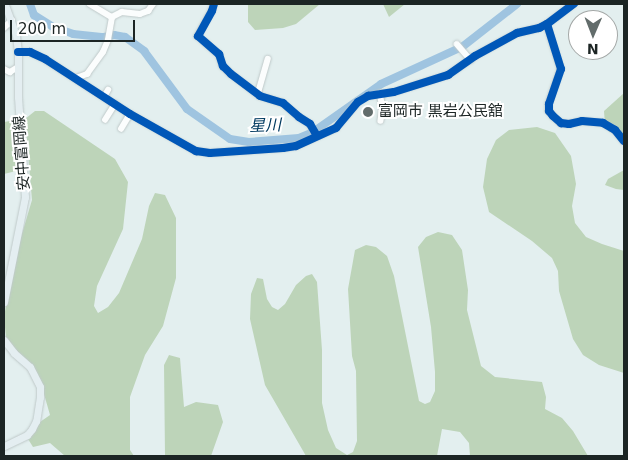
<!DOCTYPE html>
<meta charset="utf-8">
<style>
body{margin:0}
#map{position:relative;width:628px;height:460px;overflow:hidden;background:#e3efef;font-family:"DejaVu Sans","Noto Sans JP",sans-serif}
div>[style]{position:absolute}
.forest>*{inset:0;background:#bdd4b9}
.river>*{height:8px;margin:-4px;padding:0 4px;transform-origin:4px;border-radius:4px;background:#9fc4e0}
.roads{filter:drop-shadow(0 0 1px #bfc9c9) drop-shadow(0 0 1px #bfc9c9)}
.minor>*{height:5.5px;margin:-2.75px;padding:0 2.75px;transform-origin:2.75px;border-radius:2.75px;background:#fbfdfd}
.major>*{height:7px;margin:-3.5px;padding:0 3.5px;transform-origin:3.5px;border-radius:3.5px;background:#e4eef1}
.cycleway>*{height:8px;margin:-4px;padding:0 4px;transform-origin:4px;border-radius:4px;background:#0057b8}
.dots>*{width:14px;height:14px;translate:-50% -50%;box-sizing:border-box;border:2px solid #fff;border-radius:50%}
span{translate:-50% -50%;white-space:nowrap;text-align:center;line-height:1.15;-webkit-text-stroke:4px #fff;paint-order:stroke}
.poi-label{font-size:15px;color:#1c2524}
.left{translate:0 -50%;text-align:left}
.street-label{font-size:15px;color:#1c2524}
.water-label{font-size:16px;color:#003a60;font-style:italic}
.frame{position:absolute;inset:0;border:5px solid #1c2524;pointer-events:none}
.north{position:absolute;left:568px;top:10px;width:50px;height:50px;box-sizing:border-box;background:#fff;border:1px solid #a4a8a7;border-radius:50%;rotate:181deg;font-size:14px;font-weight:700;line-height:20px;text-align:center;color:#1c2524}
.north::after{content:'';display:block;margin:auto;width:18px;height:22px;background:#626c6b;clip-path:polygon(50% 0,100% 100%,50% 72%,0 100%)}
.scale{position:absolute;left:10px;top:20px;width:125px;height:22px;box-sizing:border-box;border:2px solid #1c2524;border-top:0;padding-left:6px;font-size:15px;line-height:18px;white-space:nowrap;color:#1c2524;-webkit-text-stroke:4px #fff;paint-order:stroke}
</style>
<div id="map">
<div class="forest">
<div style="clip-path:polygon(248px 4px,320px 4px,296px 24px,283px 28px,255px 30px,248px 22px)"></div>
<div style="clip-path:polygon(383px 4px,405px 4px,389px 17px)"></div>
<div style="clip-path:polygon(624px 93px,624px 134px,609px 132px,605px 125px,604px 111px)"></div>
<div style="clip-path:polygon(35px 111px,44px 111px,115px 159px,128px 182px,123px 229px,97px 286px,94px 306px,98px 313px,108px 307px,119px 293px,142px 239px,149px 206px,155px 193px,165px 195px,176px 218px,176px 278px,163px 326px,145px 355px,130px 397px,130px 450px,134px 456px,65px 456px,50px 443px,33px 447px,28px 439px,40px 422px,50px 415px,42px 387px,6px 338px,4px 317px,13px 264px,32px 200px,25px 119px)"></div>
<div style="clip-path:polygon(16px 120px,20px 170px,4px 174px,4px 122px)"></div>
<div style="clip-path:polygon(537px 127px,555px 133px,571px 156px,576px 184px,572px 206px,575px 223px,586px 237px,602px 244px,624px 251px,624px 373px,599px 365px,583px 355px,573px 339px,559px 291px,558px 271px,552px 258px,532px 241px,489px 212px,483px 187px,487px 159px,496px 140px,509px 130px)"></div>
<div style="clip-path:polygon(624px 170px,624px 190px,616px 189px,605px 185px,608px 179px)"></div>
<div style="clip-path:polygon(438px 232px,452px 235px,462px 250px,468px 290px,467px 310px,481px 366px,495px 377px,542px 382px,546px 397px,545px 409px,562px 418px,573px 431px,588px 456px,470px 456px,469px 443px,460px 432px,442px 429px,437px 456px,306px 456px,265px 385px,250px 319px,251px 294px,257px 278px,263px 279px,267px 299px,272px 307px,278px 310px,285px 304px,296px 285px,306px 276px,312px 274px,317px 282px,322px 350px,322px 403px,328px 430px,336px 448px,347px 455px,353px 452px,357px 441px,356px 371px,352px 356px,348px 289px,355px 250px,366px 245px,376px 247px,387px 256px,394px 276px,419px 401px,425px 404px,430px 402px,435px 391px,435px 372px,431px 327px,418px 247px,426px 237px)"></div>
<div style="clip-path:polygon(169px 355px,180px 358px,184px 407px,196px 402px,218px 405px,223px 422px,211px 456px,165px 456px,164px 365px)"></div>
</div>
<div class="river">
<div style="left:30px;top:4px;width:12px;rotate:70deg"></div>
<div style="left:34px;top:15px;width:22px;rotate:32deg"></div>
<div style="left:53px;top:27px;width:21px;rotate:19deg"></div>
<div style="left:73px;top:34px;width:31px;rotate:6deg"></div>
<div style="left:104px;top:37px;width:10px;rotate:-11deg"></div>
<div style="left:114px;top:35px;width:11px;rotate:10deg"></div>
<div style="left:125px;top:37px;width:24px;rotate:36deg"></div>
<div style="left:144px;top:51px;width:72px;rotate:53.4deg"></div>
<div style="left:187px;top:109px;width:52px;rotate:34.9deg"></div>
<div style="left:230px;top:139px;width:19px;rotate:9deg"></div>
<div style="left:249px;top:142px;width:50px;rotate:-4.6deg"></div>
<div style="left:299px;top:138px;width:15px;rotate:-23deg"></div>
<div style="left:313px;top:132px;width:83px;rotate:-35.2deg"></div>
<div style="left:381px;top:84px;width:89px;rotate:-24.6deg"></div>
<div style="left:462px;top:47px;width:70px;rotate:-38deg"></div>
</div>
<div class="roads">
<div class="minor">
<div style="left:90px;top:4px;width:26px;rotate:31deg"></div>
<div style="left:112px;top:17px;width:11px;rotate:-27deg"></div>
<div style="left:122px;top:12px;width:18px;rotate:6deg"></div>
<div style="left:140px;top:14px;width:9px;rotate:-21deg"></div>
<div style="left:148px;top:11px;width:9px;rotate:-54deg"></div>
<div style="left:214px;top:4px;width:7px;rotate:106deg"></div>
<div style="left:212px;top:11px;width:29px;rotate:119deg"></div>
<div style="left:198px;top:36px;width:28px;rotate:41deg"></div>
<div style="left:219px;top:54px;width:13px;rotate:72deg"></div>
<div style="left:223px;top:66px;width:11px;rotate:45deg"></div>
<div style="left:231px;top:74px;width:36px;rotate:37deg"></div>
<div style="left:260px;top:96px;width:24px;rotate:17deg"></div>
<div style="left:283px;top:103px;width:21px;rotate:41deg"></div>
<div style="left:299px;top:117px;width:13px;rotate:32deg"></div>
<div style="left:310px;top:124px;width:14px;rotate:60deg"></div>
<div style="left:547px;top:24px;width:47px;rotate:72.7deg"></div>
<div style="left:561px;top:69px;width:37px;rotate:109deg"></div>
<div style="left:549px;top:104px;width:7px;rotate:90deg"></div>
<div style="left:549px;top:111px;width:6px;rotate:51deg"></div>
<div style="left:553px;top:116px;width:11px;rotate:41deg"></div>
<div style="left:561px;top:123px;width:8px;rotate:7deg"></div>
<div style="left:569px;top:124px;width:13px;rotate:-13deg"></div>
<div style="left:582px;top:121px;width:21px;rotate:5deg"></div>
<div style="left:603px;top:123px;width:14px;rotate:30deg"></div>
<div style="left:615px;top:130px;width:14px;rotate:51deg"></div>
<div style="left:4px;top:28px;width:11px;rotate:-45deg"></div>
<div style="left:457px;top:44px;width:21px;rotate:49deg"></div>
<div style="left:18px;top:52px;width:12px"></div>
<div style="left:30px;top:52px;width:17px;rotate:25deg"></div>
<div style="left:45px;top:59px;width:101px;rotate:32.9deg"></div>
<div style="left:130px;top:114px;width:76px;rotate:29.3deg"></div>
<div style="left:196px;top:151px;width:14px;rotate:8deg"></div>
<div style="left:210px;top:153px;width:73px;rotate:-3.9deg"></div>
<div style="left:283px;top:148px;width:13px;rotate:-9deg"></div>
<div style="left:296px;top:146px;width:44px;rotate:-24.2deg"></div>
<div style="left:336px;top:128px;width:34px;rotate:-50deg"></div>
<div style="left:358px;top:102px;width:12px;rotate:-31deg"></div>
<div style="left:368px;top:96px;width:26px;rotate:-9deg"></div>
<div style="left:394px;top:92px;width:57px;rotate:-17.5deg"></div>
<div style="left:448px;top:75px;width:33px;rotate:-35deg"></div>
<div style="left:475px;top:56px;width:48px;rotate:-28.7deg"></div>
<div style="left:517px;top:33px;width:23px;rotate:-13deg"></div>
<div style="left:539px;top:28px;width:9px;rotate:-27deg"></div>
<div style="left:547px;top:24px;width:34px;rotate:-37deg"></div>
<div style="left:4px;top:69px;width:7px;rotate:27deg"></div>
<div style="left:10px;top:72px;width:9px;rotate:-32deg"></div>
<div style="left:76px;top:78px;width:12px;rotate:-20deg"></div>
<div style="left:87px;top:74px;width:27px;rotate:-54deg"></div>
<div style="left:103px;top:52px;width:13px;rotate:-67deg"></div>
<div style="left:108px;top:40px;width:23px;rotate:-80deg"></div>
<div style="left:258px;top:93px;width:35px;rotate:-74deg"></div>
<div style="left:380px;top:93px;width:15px;rotate:79deg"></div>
<div style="left:383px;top:108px;width:13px;rotate:99deg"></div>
<div style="left:104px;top:97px;width:8px;rotate:-60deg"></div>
<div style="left:105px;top:120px;width:19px;rotate:-58deg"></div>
<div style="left:121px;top:129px;width:17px;rotate:-59deg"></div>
</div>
<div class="major">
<div style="left:4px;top:302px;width:107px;rotate:-78.7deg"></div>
<div style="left:25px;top:197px;width:100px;rotate:-94deg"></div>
<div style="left:18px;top:97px;width:45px;rotate:-90deg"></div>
<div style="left:18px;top:52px;width:17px;rotate:-97deg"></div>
<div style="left:16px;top:35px;width:33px;rotate:-110deg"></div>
<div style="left:4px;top:340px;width:16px;rotate:52deg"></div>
<div style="left:14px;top:353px;width:21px;rotate:41deg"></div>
<div style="left:30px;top:367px;width:22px;rotate:63deg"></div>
<div style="left:40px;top:387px;width:10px;rotate:90deg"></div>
<div style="left:40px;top:397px;width:24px;rotate:99deg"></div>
<div style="left:36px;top:421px;width:9px;rotate:117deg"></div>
<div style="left:32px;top:429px;width:8px;rotate:130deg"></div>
<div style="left:27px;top:435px;width:25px;rotate:154deg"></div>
</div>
</div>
<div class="cycleway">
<div style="left:214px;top:4px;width:7px;rotate:106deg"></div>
<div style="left:212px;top:11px;width:29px;rotate:119deg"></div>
<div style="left:198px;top:36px;width:28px;rotate:41deg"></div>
<div style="left:219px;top:54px;width:13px;rotate:72deg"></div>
<div style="left:223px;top:66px;width:11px;rotate:45deg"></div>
<div style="left:231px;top:74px;width:36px;rotate:37deg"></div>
<div style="left:260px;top:96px;width:24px;rotate:17deg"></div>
<div style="left:283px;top:103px;width:21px;rotate:41deg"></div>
<div style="left:299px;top:117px;width:13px;rotate:32deg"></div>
<div style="left:310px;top:124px;width:14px;rotate:60deg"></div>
<div style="left:547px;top:24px;width:47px;rotate:72.7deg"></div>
<div style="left:561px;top:69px;width:37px;rotate:109deg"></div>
<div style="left:549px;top:104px;width:7px;rotate:90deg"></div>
<div style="left:549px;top:111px;width:6px;rotate:51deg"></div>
<div style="left:553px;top:116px;width:11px;rotate:41deg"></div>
<div style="left:561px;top:123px;width:8px;rotate:7deg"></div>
<div style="left:569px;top:124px;width:13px;rotate:-13deg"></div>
<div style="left:582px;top:121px;width:21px;rotate:5deg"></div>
<div style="left:603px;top:123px;width:14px;rotate:30deg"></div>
<div style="left:615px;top:130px;width:14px;rotate:51deg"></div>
<div style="left:18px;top:52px;width:12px"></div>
<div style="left:30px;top:52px;width:17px;rotate:25deg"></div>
<div style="left:45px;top:59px;width:101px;rotate:32.9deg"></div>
<div style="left:130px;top:114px;width:76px;rotate:29.3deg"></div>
<div style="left:196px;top:151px;width:14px;rotate:8deg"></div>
<div style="left:210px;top:153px;width:73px;rotate:-3.9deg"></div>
<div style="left:283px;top:148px;width:13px;rotate:-9deg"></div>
<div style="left:296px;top:146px;width:44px;rotate:-24.2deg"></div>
<div style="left:336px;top:128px;width:34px;rotate:-50deg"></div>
<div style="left:358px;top:102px;width:12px;rotate:-31deg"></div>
<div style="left:368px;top:96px;width:26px;rotate:-9deg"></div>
<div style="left:394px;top:92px;width:57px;rotate:-17.5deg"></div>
<div style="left:448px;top:75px;width:33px;rotate:-35deg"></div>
<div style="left:475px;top:56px;width:48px;rotate:-28.7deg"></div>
<div style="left:517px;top:33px;width:23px;rotate:-13deg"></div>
<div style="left:539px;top:28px;width:9px;rotate:-27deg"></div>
<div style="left:547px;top:24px;width:34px;rotate:-37deg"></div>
</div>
<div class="dots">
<div style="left:368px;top:112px;background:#626c6b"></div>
</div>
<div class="poi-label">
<span class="left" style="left:378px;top:112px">富岡市 黒岩公民舘</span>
</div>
<div class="street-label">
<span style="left:22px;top:153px;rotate:-94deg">安中富岡線</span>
</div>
<div class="water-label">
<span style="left:265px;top:126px;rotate:-2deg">星川</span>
</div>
<div class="frame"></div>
<div class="north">N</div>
<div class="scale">200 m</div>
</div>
